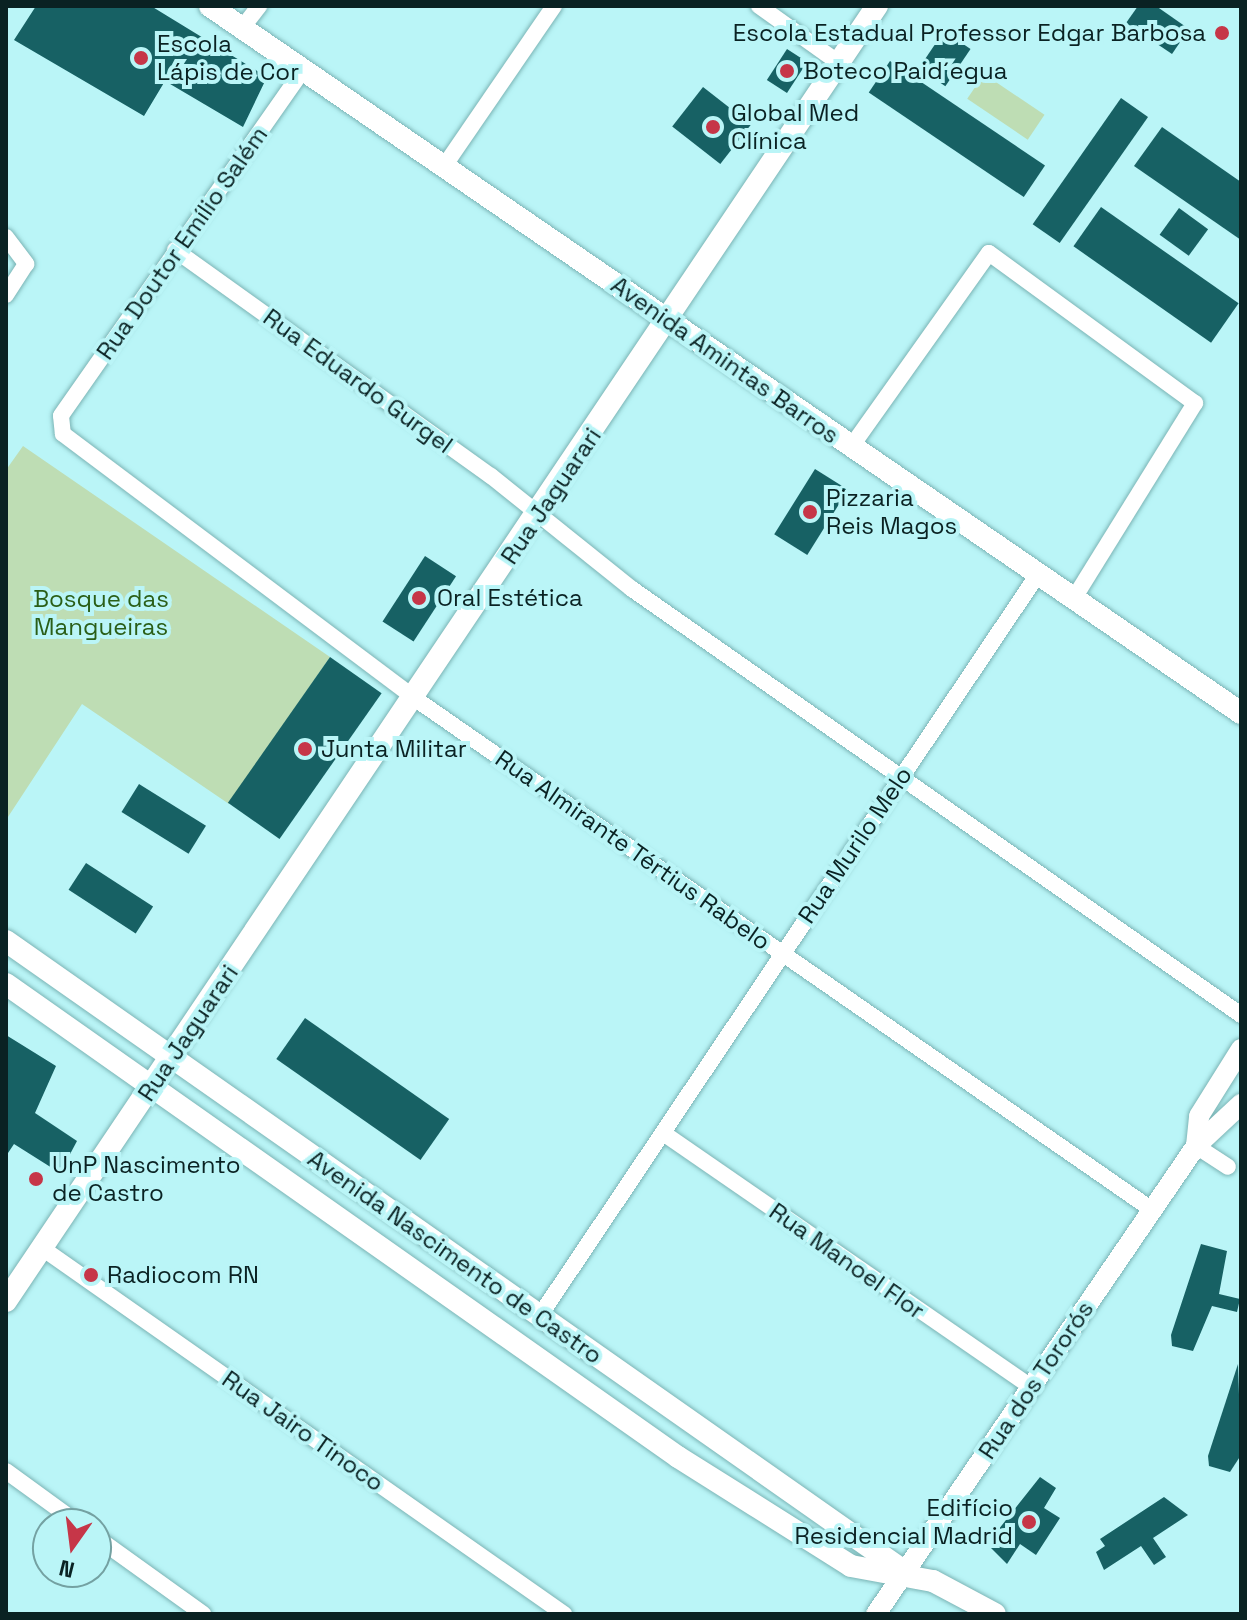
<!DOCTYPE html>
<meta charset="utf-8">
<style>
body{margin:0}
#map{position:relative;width:1247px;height:1620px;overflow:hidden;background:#baf5f7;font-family:"Space Grotesk",sans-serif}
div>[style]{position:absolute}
.green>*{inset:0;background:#beddb4;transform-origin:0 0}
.building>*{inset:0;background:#176164;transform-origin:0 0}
.roads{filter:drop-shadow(0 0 2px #7bb4b5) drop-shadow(0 0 2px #7bb4b5)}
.minor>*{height:16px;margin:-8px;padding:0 8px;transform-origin:8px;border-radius:8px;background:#fff}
.tertiary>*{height:20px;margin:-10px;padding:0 10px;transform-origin:10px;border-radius:10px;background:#fff}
.secondary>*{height:22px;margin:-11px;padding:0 11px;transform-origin:11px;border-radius:11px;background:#fff}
.dots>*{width:22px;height:22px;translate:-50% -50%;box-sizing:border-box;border:4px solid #baf5f7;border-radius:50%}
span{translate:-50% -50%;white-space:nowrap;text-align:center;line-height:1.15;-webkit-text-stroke:8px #baf5f7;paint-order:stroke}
.poi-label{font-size:24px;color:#0a2223}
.right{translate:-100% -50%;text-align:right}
.left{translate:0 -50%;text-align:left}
.street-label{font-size:24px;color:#0a2223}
.park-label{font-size:24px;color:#2a5e17}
.frame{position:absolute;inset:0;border:8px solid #0a2223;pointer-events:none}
.north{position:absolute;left:32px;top:1508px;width:80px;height:80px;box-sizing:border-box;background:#baf5f7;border:2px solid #74a1a2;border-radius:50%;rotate:194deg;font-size:22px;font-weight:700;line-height:32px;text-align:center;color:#0a2223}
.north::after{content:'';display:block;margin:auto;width:28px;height:36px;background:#c63648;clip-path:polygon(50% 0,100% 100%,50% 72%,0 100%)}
</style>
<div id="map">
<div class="green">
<div style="left:984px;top:74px;width:73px;height:30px;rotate:34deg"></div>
<div style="clip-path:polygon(23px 446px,330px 657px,229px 804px,82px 704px,6px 820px,6px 470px)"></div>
</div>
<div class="building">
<div style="clip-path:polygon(36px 6px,151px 6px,267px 77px,243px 127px,165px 81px,144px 116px,14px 40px)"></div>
<div style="clip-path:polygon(1138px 6px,1156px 6px,1189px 29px,1172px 54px,1126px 23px)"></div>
<div style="left:944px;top:31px;width:32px;height:45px;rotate:34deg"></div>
<div style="left:787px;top:49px;width:24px;height:37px;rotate:33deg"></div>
<div style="left:890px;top:61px;width:187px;height:38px;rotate:34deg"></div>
<div style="left:703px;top:87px;width:61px;height:50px;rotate:38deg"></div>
<div style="left:1121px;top:98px;width:33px;height:154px;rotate:35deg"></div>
<div style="clip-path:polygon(1162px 127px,1241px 182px,1241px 240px,1134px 166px)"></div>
<div style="left:1101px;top:207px;width:168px;height:48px;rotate:35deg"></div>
<div style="left:1179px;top:208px;width:36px;height:33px;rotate:36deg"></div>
<div style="left:815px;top:469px;width:39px;height:77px;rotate:32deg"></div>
<div style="left:425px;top:556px;width:37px;height:78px;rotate:33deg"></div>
<div style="left:330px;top:657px;width:63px;height:178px;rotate:35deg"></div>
<div style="left:139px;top:784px;width:79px;height:33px;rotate:32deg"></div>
<div style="left:86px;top:863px;width:80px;height:32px;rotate:33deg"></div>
<div style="left:305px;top:1018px;width:176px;height:50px;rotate:35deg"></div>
<div style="clip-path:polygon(6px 1035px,56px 1066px,35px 1113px,77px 1141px,60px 1173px,14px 1144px,6px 1156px)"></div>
<div style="clip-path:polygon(1201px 1244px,1227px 1251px,1219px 1294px,1240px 1299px,1237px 1312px,1212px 1306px,1193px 1351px,1172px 1346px,1171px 1335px)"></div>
<div style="clip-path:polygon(1238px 1364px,1241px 1455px,1230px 1472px,1209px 1466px,1208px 1456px)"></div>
<div style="clip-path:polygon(1040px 1477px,1056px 1488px,1044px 1508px,1060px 1518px,1036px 1555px,1020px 1544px,1007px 1564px,987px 1544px)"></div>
<div style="clip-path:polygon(1164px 1497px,1188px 1515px,1153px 1538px,1166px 1557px,1154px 1565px,1141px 1546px,1104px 1570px,1096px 1552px,1105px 1546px,1100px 1539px)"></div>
</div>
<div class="roads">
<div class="minor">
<div style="left:759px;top:6px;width:98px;rotate:35.5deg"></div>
<div style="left:242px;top:28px;width:28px;rotate:-52deg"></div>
<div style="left:303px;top:70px;width:422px;rotate:125deg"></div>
<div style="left:61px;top:416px;width:18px;rotate:84deg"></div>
<div style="left:63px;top:434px;width:439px;rotate:36.9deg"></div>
<div style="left:414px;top:698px;width:897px;rotate:34.74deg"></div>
<div style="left:443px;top:168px;width:196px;rotate:-55.6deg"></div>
<div style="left:6px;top:237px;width:34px;rotate:53deg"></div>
<div style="left:26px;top:264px;width:37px;rotate:123deg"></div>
<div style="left:175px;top:250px;width:388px;rotate:35.6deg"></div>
<div style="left:491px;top:476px;width:181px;rotate:38.7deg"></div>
<div style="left:632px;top:589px;width:743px;rotate:34.97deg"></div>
<div style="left:851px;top:447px;width:238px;rotate:-54.6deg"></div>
<div style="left:989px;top:253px;width:255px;rotate:36.1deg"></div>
<div style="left:1195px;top:403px;width:229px;rotate:121.8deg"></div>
<div style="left:663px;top:1133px;width:449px;rotate:34.6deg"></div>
<div style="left:1196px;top:1146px;width:38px;rotate:33deg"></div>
<div style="left:42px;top:1248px;width:638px;rotate:35.04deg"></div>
<div style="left:539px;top:1317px;width:895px;rotate:-56.11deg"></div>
<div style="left:6px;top:1471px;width:90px;rotate:36deg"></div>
<div style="left:96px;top:1537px;width:132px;rotate:35.7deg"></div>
</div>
<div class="tertiary">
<div style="left:1196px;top:1146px;width:30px;rotate:-84deg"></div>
<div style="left:1199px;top:1116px;width:79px;rotate:-57.9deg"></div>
<div style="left:876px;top:1614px;width:567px;rotate:-55.64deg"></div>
<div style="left:1196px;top:1146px;width:62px;rotate:-43deg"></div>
</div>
<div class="secondary">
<div style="left:210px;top:6px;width:1250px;rotate:34.44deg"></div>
<div style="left:6px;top:941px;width:1098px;rotate:35.06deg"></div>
<div style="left:6px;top:984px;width:822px;rotate:35.14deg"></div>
<div style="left:678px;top:1457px;width:204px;rotate:32.2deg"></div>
<div style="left:851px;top:1566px;width:83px;rotate:10.4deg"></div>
<div style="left:933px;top:1581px;width:70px;rotate:28deg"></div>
<div style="left:6px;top:1301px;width:1561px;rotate:-56.08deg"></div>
</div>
</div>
<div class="dots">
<div style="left:1222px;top:33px;background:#c63648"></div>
<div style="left:141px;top:58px;background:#c63648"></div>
<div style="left:787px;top:71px;background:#c63648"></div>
<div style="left:713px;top:127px;background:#c63648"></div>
<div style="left:810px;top:512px;background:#c63648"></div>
<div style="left:419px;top:598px;background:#c63648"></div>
<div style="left:305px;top:749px;background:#c63648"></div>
<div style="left:36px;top:1179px;background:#c63648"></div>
<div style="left:91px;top:1275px;background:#c63648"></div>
<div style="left:1029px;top:1522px;background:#c63648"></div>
</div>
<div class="poi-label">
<span class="right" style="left:1206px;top:33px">Escola Estadual Professor Edgar Barbosa</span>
<span class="left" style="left:157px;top:58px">Escola<br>Lápis de Cor</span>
<span class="left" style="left:803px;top:71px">Boteco Paid´egua</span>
<span class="left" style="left:731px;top:127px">Global Med<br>Clínica</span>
<span class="left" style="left:826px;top:512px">Pizzaria<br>Reis Magos</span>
<span class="left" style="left:437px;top:598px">Oral Estética</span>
<span class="left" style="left:321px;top:749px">Junta Militar</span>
<span class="left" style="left:52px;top:1179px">UnP Nascimento<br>de Castro</span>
<span class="left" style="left:107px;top:1275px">Radiocom RN</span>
<span class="right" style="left:1013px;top:1522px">Edifício<br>Residencial Madrid</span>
</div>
<div class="street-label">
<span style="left:182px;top:243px;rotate:-55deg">Rua Doutor Emílio Salém</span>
<span style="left:725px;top:360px;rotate:35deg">Avenida Amintas Barros</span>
<span style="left:358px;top:381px;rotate:36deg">Rua Eduardo Gurgel</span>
<span style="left:551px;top:496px;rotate:-56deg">Rua Jaguarari</span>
<span style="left:855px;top:845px;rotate:-56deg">Rua Murilo Melo</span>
<span style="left:633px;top:850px;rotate:35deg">Rua Almirante Tértius Rabelo</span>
<span style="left:188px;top:1033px;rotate:-56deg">Rua Jaguarari</span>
<span style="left:455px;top:1257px;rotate:35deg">Avenida Nascimento de Castro</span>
<span style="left:847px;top:1261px;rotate:35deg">Rua Manoel Flor</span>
<span style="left:1036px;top:1380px;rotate:-56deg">Rua dos Tororós</span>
<span style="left:303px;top:1431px;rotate:35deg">Rua Jairo Tinoco</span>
</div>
<div class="park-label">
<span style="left:101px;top:613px">Bosque das<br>Mangueiras</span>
</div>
<div class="frame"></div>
<div class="north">N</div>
</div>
